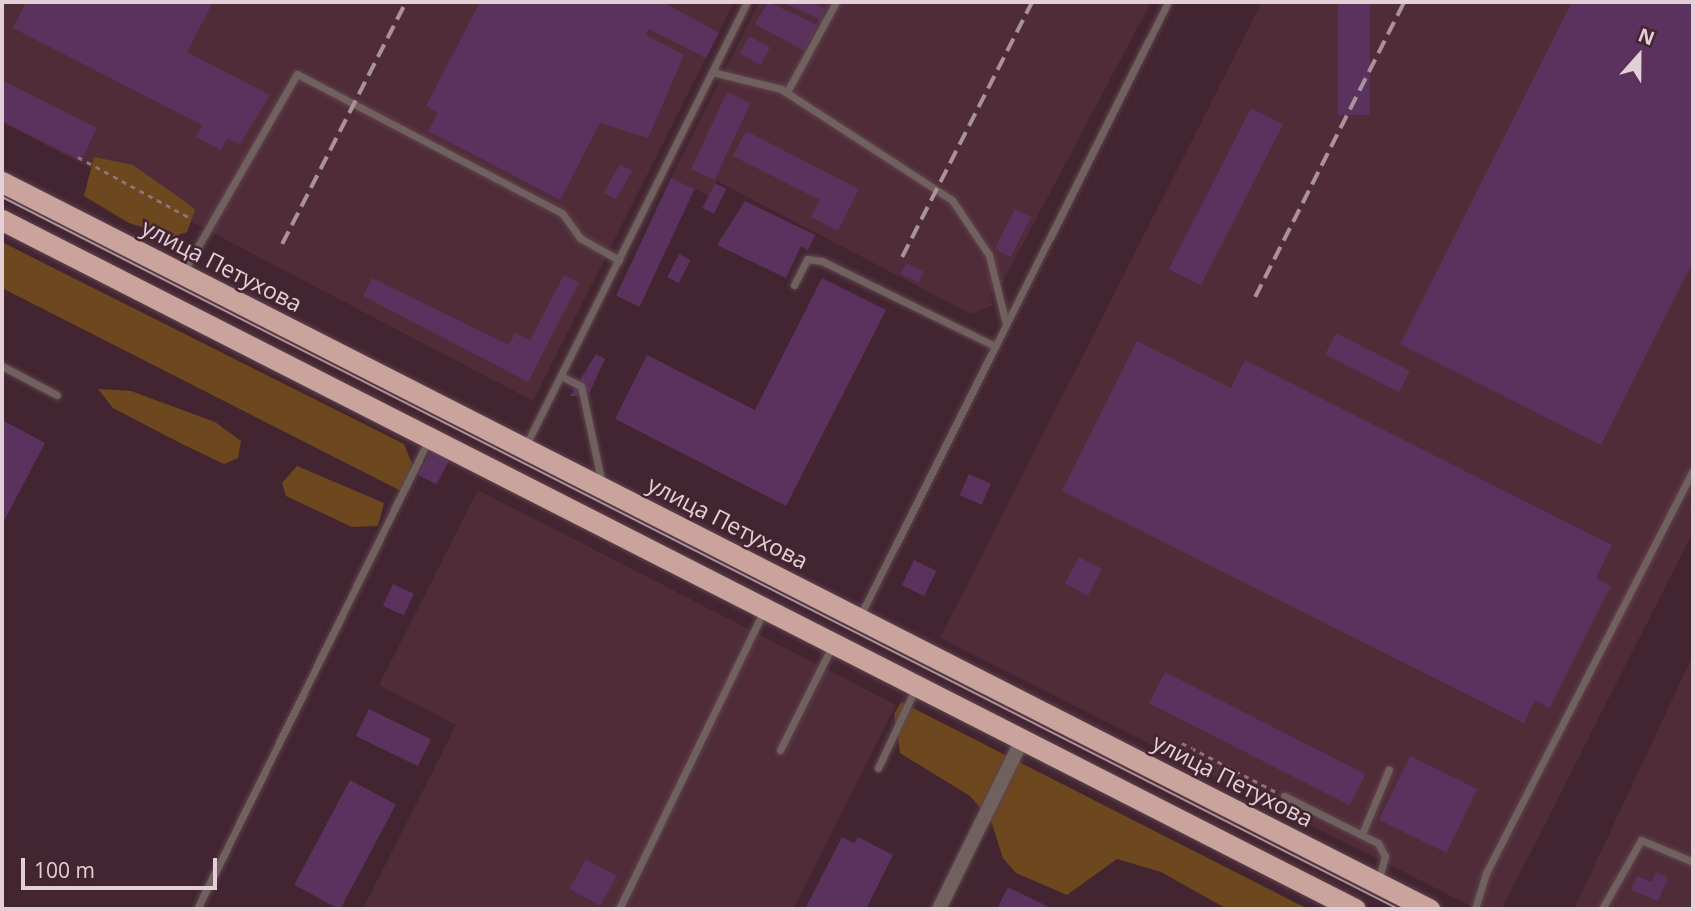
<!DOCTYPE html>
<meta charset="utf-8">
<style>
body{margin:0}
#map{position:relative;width:1695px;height:911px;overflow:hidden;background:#422530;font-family:"Open Sans",sans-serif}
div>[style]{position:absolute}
.built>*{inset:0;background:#502c39}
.green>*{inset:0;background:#6d471d}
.building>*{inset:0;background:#5a325d;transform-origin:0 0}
.path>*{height:2.5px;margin-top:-1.25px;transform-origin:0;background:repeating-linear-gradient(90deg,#8c747c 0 5px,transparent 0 10px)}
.roads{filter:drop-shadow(0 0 2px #5f444e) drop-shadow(0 0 2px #5f444e)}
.lane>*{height:7px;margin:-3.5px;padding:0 3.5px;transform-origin:3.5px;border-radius:3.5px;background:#70615e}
.street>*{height:14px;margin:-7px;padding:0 7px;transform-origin:7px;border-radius:7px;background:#70615e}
.highway>*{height:21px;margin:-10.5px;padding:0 10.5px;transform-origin:10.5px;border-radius:10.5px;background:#c9a39c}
.tram>*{height:2px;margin:-1px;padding:0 1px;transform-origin:1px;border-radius:1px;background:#a9929a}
.rail>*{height:3.5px;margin-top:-1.75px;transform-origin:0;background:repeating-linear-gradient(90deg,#a9929a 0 14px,transparent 0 21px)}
span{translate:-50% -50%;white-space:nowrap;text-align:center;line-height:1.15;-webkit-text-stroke:5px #422530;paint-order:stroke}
.street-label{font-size:23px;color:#e3cfd5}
.frame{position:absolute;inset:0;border:4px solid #e3cfd5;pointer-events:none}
.north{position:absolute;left:1604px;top:21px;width:70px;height:70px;-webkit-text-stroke:5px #422530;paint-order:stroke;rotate:21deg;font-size:19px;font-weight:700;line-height:28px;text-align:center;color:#e3cfd5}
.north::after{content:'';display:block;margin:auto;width:24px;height:32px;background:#e3cfd5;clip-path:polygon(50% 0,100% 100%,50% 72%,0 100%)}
.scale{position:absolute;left:21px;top:858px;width:196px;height:32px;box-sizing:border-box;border:4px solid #e3cfd5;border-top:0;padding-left:9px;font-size:21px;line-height:24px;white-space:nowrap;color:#e3cfd5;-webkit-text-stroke:5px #422530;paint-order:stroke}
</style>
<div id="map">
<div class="built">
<div style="clip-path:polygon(2px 2px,734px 2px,533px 401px,2px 122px)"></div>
<div style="clip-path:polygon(759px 2px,1151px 2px,1000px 287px,990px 293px,993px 305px,971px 314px,717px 181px,709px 196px,671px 178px)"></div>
<div style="clip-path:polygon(1262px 2px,1693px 2px,1693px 532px,1502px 909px,1477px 909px,940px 638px)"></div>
<div style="clip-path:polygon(478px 490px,896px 705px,793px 909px,363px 909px,456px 725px,379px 685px)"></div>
<div style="clip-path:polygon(1693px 655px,1693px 909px,1574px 909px)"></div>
</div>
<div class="green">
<div style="clip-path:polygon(94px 157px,133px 165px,187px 203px,195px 210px,187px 232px,175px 237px,129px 223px,84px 196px)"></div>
<div style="clip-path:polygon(2px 242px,404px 444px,413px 466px,401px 491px,2px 288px)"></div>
<div style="clip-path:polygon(98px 389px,131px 391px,215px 422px,241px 441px,238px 458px,224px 464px,180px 443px,113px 408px)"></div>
<div style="clip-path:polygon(297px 466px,384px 503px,378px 526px,352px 527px,286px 496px,282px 483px)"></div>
<div style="clip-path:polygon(901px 702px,1308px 909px,1227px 909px,1161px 872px,1117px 859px,1067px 895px,1016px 873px,1003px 858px,991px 821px,970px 796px,900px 753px,894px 714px)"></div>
</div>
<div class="building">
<div style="clip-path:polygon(26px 2px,213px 2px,187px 52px,270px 95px,240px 144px,227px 138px,221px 150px,196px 137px,202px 125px,13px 28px)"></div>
<div style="clip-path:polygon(480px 2px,663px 2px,719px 33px,706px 58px,649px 29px,646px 35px,684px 55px,648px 138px,600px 123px,560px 200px,428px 131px,438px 113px,426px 106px)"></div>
<div style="clip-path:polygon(768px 2px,818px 25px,804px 51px,755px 24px)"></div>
<div style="clip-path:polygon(782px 2px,812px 2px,826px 9px,821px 20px)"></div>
<div style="left:1338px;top:2px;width:32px;height:113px"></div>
<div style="clip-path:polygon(1572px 2px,1693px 2px,1693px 262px,1601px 445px,1400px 344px)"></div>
<div style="left:749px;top:36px;width:24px;height:20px;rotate:28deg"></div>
<div style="clip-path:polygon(2px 80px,97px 128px,81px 161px,2px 121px)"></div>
<div style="left:727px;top:92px;width:26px;height:85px;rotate:25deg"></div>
<div style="left:1251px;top:108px;width:36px;height:181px;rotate:27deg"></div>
<div style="clip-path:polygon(746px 131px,859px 189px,838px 231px,811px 217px,820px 200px,733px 156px)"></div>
<div style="left:620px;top:164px;width:14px;height:33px;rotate:30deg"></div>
<div style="left:671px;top:178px;width:26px;height:130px;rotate:25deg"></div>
<div style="left:715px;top:183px;width:13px;height:28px;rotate:27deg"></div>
<div style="clip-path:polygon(745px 201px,815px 235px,808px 250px,801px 246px,786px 278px,717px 245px)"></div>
<div style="left:1015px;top:209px;width:18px;height:45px;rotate:27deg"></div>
<div style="left:679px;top:254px;width:13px;height:26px;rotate:27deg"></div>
<div style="left:906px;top:263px;width:20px;height:12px;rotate:27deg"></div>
<div style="clip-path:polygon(564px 275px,579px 283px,528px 382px,363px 296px,372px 278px,509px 345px,515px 333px,530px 340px)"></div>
<div style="clip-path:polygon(822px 278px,886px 310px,786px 506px,615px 419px,647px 355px,755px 410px)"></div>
<div style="left:1336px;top:333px;width:83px;height:24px;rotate:27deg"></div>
<div style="clip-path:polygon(1137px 341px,1231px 388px,1245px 360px,1612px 545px,1596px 578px,1611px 586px,1550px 708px,1535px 700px,1524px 723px,1062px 491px)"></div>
<div style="clip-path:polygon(596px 354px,605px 359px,588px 396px,570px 396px)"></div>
<div style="clip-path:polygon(2px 420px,45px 443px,2px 525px)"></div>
<div style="left:431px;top:450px;width:21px;height:28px;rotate:28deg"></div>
<div style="left:969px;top:474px;width:24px;height:23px;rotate:24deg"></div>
<div style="left:1079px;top:557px;width:26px;height:30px;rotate:28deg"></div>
<div style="left:914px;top:560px;width:25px;height:28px;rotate:26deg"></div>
<div style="left:393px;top:584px;width:23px;height:24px;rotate:25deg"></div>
<div style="left:1165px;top:672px;width:225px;height:35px;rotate:27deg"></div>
<div style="left:369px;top:709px;width:69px;height:30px;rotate:26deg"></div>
<div style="left:1410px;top:756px;width:75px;height:71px;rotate:26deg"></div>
<div style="left:350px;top:780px;width:52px;height:119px;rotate:28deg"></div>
<div style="clip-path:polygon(842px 837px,854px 843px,858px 837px,893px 855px,866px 909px,805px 909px)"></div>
<div style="left:586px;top:859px;width:35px;height:34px;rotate:29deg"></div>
<div style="clip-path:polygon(1656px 872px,1668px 878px,1658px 901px,1631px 890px,1637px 876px,1652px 882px)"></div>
<div style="clip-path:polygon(1008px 887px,1053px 909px,997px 909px)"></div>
</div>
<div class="path">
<div style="left:78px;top:157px;width:130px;rotate:28.5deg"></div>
<div style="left:1182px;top:743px;width:106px;rotate:27.5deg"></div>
</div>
<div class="roads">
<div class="lane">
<div style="left:712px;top:72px;width:71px;rotate:13.8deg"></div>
<div style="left:781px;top:89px;width:204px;rotate:33deg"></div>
<div style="left:952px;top:200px;width:66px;rotate:56.1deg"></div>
<div style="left:989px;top:255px;width:67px;rotate:76.2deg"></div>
<div style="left:787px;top:92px;width:102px;rotate:-61.4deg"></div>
<div style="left:184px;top:271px;width:227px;rotate:-60.2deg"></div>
<div style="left:297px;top:74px;width:299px;rotate:27.7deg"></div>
<div style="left:562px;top:213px;width:31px;rotate:54deg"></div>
<div style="left:580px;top:238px;width:45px;rotate:29.4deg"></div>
<div style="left:794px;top:285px;width:29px;rotate:-63deg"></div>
<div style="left:807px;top:259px;width:15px;rotate:8deg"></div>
<div style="left:822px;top:261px;width:191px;rotate:26.2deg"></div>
<div style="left:2px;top:366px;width:62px;rotate:27.8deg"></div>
<div style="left:561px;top:376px;width:22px;rotate:27deg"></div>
<div style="left:581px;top:386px;width:100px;rotate:77.9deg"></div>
<div style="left:525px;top:447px;width:497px;rotate:-63.5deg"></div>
<div style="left:860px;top:616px;width:687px;rotate:-63.36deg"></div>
<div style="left:780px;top:750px;width:119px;rotate:-63.4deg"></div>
<div style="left:878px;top:768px;width:89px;rotate:-64.9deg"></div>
<div style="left:1284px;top:796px;width:105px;rotate:26.6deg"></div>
<div style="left:1378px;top:843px;width:15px;rotate:62deg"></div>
<div style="left:1385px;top:856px;width:24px;rotate:105deg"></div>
<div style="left:1362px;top:834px;width:70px;rotate:-67.4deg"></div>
<div style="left:197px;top:909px;width:524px;rotate:-63.73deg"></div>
<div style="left:619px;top:909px;width:332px;rotate:-64.1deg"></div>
<div style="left:1475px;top:909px;width:38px;rotate:-73deg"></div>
<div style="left:1486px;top:873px;width:452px;rotate:-62.8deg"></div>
<div style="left:1602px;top:909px;width:79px;rotate:-60.5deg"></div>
<div style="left:1641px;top:840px;width:56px;rotate:22.9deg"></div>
</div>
<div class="street">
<div style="left:939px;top:909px;width:188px;rotate:-63.8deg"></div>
</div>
<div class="highway">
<div style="left:2px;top:182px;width:1602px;rotate:27deg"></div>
<div style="left:2px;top:220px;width:1518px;rotate:26.99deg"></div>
</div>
</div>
<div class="tram">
<div style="left:2px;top:197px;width:1567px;rotate:27.02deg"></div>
</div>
<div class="rail">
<div style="left:2px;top:3px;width:1px;rotate:-90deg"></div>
<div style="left:282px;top:244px;width:272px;rotate:-62.9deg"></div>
<div style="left:902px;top:257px;width:286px;rotate:-63deg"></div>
<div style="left:1255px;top:297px;width:330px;rotate:-63.2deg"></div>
</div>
<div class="street-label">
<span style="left:222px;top:265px;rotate:27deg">улица Петухова</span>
<span style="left:728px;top:522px;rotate:27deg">улица Петухова</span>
<span style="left:1233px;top:780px;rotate:27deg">улица Петухова</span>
</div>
<div class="frame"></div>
<div class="north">N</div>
<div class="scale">100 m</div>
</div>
